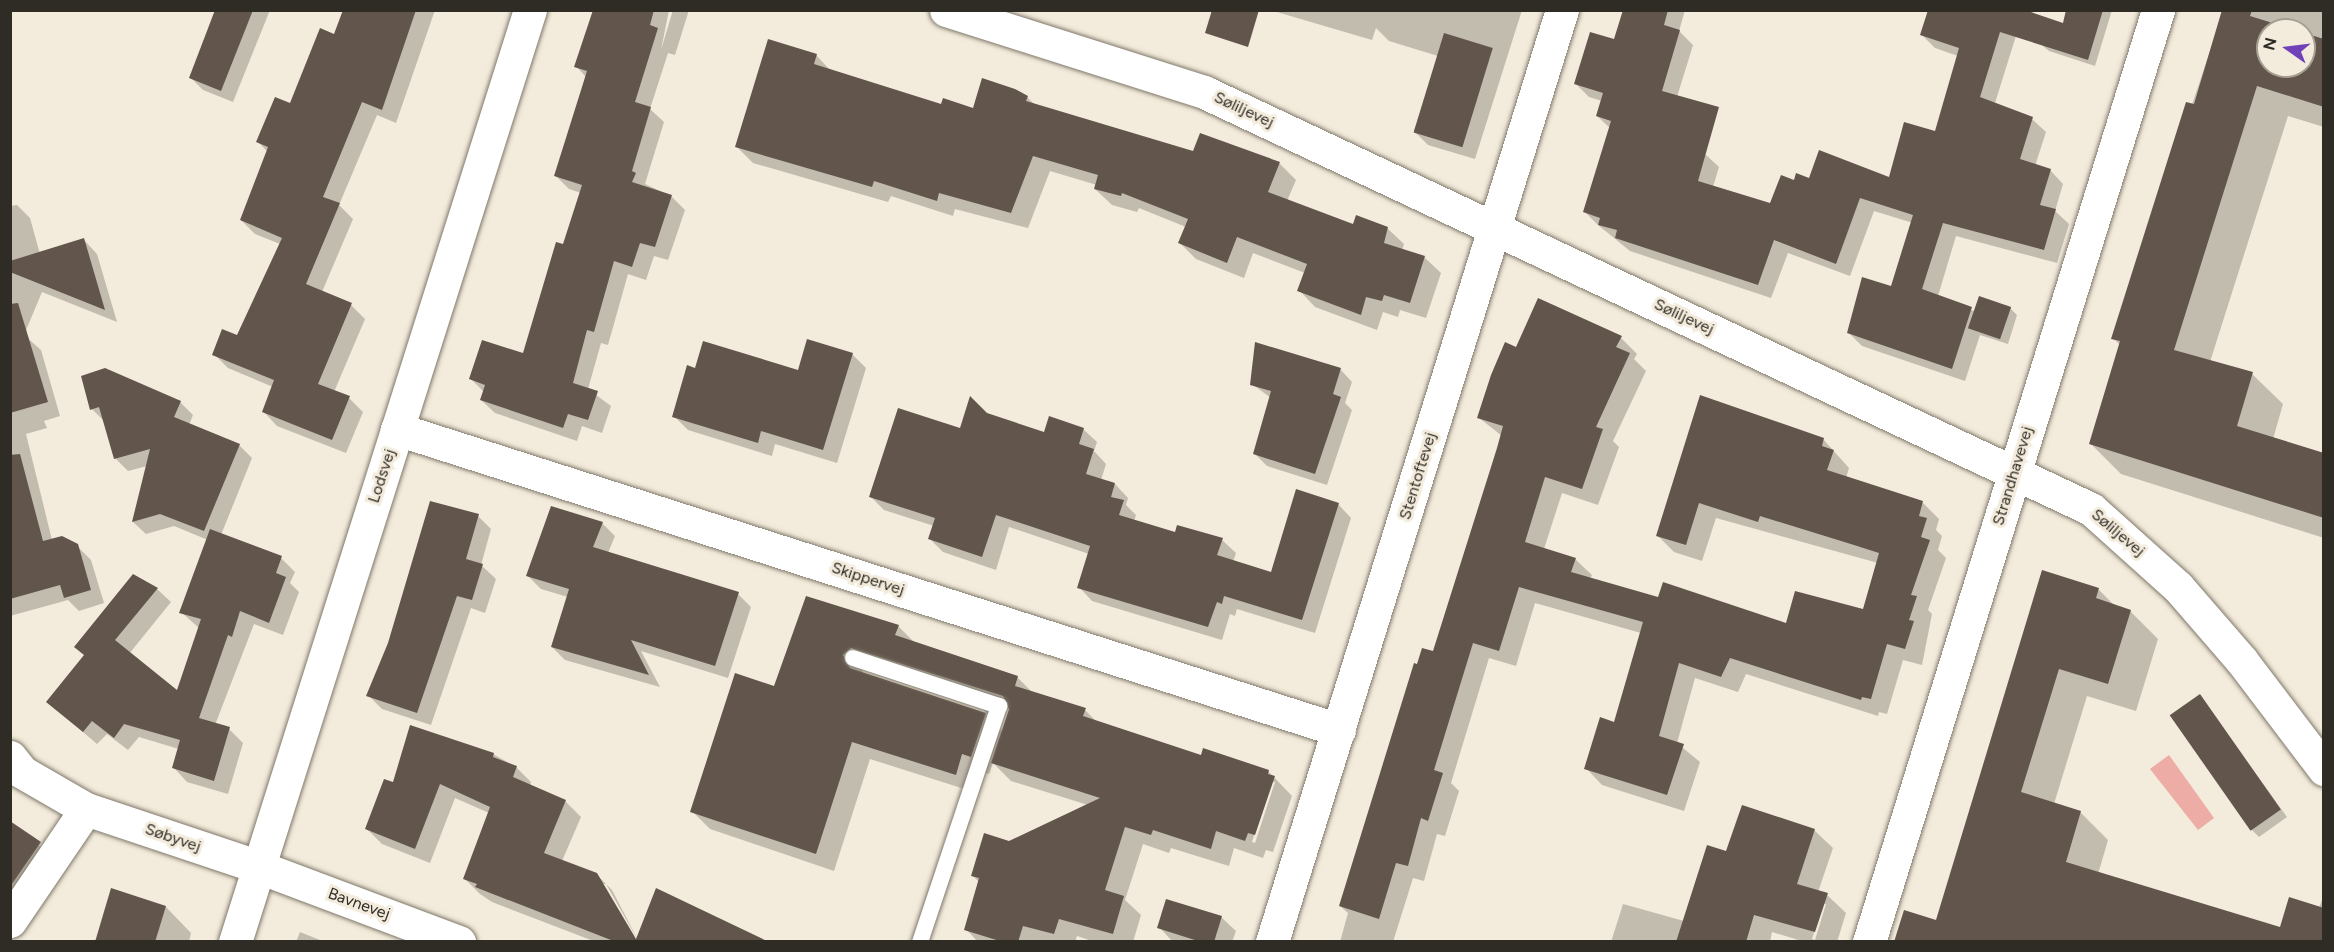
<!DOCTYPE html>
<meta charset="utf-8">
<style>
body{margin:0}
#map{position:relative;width:2334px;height:952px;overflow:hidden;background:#f3ebdb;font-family:Figtree,sans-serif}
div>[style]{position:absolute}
.green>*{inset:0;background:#edaca5}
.shadow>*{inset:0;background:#0003}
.building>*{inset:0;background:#62554c;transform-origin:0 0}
.roads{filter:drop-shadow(0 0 2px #7f786a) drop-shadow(0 0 2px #7f786a)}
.lane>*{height:16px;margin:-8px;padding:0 8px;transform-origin:8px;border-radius:8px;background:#fff}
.street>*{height:33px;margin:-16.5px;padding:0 16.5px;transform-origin:16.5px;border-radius:16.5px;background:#fff}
span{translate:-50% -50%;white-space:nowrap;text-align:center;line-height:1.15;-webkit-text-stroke:6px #f3ebdb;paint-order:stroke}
.street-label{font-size:16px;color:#2f2c26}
.frame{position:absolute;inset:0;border:12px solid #2f2c26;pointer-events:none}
.north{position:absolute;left:2256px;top:18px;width:60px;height:60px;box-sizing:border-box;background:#f3ebdb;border:2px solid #a59f93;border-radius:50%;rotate:284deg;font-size:16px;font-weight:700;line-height:24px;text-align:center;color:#2f2c26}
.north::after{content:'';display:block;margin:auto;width:21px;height:27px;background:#7041b8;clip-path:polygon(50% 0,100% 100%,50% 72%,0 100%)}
</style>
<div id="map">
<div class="green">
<div style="clip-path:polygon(2169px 755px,2214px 818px,2198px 830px,2150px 769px)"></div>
</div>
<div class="shadow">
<div style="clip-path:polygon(217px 10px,270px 10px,233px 102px,203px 90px,191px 78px)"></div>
<div style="clip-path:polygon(345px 10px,435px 10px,396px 123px,377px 115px,339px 205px,353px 219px,322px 292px,351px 305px,365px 319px,334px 392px,349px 398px,363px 412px,346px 453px,277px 426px,263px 411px,273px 387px,228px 368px,214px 354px,238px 337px,280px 244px,255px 234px,241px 220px,268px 152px,258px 142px,291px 105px,335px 36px)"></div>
<div style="clip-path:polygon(603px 10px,669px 10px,661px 50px,673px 10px,689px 10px,675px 55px,668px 53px,650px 109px,664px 122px,645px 184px,671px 196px,685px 210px,668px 260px,654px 256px,646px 280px,628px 274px,608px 345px,601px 343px,588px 389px,611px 406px,602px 433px,582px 426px,577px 441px,495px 413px,481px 400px,484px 392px,471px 379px,524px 355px,564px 246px,581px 193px,569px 189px,555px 175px,586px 77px,576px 66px)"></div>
<div style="clip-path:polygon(1270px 10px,1522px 10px,1475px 159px,1428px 145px,1414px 131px,1438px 56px,1389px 41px,1376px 28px,1372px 40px)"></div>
<div style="clip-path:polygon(1625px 10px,1685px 10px,1679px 31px,1693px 45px,1677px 97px,1705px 154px,1719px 167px,1713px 187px,1771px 205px,1795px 182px,1890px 179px,1936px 133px,1958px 56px,1935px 48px,1922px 35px,2020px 23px,1995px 103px,2032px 119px,2046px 132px,2035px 166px,2050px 170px,2063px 184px,2055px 211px,2069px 224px,2057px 263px,1956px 236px,1938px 296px,1976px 312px,2010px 308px,2017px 315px,2008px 344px,1980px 335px,1965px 381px,1862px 346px,1848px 332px,1892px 288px,1913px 223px,1874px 211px,1850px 276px,1788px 253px,1771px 298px,1630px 251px,1598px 225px,1585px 212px,1610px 128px,1597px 116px,1602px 101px,1589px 97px,1576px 84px,1615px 41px)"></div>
<div style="clip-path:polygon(2068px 10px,2112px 10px,2095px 66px,2049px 51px,2042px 45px,2064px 24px)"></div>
<div style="clip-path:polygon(evenodd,2224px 10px,2324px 10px,2324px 127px,2288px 116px,2210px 362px,2252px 374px,2283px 404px,2273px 439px,2324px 455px,2324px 538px,2121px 474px,2090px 443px,2121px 346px,2113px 338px,2224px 10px,2268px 30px,2304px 30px,2304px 66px,2268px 66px,2268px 30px)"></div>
<div style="clip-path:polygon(816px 55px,831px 71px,942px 106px,974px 110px,1027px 97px,1035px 105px,1194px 153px,1200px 135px,1280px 164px,1296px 180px,1287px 201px,1354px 226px,1387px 228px,1404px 244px,1402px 250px,1424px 257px,1441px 273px,1426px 318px,1400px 310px,1398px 317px,1383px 312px,1377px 330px,1315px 307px,1299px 290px,1305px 273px,1253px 253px,1244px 278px,1196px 259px,1180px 243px,1186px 227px,1139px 208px,1137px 212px,1112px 205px,1095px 189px,1097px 185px,1050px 171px,1028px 228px,955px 209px,953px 216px,891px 196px,888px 202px,753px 163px,737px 147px)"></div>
<div style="clip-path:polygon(17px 205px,30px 218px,40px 254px,84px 240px,97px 254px,117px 322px,42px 292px,24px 335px,41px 350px,60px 416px,44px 421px,47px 428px,26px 434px,52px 540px,77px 546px,91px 560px,104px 603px,79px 611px,68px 600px,10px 616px,10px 206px)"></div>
<div style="clip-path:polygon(1621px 338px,1637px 354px,1634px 359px,1646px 371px,1613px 441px,1619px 447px,1598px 505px,1562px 493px,1544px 549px,1575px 559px,1592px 575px,1590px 579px,1659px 599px,1787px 624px,1864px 611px,1878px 563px,1716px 518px,1702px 561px,1674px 552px,1657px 535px,1701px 397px,1823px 439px,1849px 468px,1846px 478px,1923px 503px,1939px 519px,1936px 530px,1942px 536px,1938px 550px,1946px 558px,1928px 610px,1932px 614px,1922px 665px,1903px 660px,1887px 714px,1879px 712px,1878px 716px,1746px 674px,1738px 692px,1695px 678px,1677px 743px,1700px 762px,1684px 811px,1602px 785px,1586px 768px,1615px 724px,1641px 633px,1535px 603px,1516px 666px,1489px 658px,1451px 783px,1459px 791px,1445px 836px,1437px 834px,1424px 881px,1413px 878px,1393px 942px,1340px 942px,1348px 913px,1340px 906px,1418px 666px,1434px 653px,1502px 436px,1478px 417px,1516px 349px)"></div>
<div style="clip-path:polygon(1257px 344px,1341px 370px,1352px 382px,1345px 403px,1352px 410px,1327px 485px,1267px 466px,1255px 454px,1271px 398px,1252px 384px)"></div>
<div style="clip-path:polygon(852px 354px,866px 368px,837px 463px,775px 444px,772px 456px,688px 430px,674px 416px,696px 370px,799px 372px)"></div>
<div style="clip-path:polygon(82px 377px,180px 402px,193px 415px,189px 425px,239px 445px,252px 458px,221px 535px,281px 558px,295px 572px,290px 583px,299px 592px,283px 635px,254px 624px,215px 725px,229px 729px,243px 743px,228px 794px,187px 782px,174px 768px,179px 749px,139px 737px,128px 750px,107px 734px,97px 744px,48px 702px,157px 589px,171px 602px,129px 654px,178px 693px,199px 628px,181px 612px,208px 540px,174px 526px,146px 534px,133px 522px,147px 466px,128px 471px,115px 458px,105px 422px,92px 409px)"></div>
<div style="clip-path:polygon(986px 414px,1045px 434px,1083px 429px,1097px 442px,1094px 451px,1106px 464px,1101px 480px,1115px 484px,1128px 498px,1126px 505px,1136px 515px,1134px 521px,1176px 534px,1222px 540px,1236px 553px,1233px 562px,1272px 574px,1338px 504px,1351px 518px,1315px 633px,1237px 609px,1235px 616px,1230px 614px,1222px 640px,1092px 601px,1079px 587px,1089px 554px,1009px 527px,996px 570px,943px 552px,930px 539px,934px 526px,884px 510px,871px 497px)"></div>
<div style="clip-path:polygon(478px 516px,491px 529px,481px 565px,496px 579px,485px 613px,471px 608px,431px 725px,382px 709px,368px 695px)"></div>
<div style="clip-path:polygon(602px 523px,615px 536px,608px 553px,738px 594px,751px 607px,728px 678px,641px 651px,660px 687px,565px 660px,552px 647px,568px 597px,541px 589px,528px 576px)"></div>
<div style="clip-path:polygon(2043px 572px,2098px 589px,2115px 606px,2130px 611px,2158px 639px,2136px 711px,2087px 696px,2054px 804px,2080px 812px,2108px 840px,2098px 874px,2281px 929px,2319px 908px,2324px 895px,2324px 942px,1937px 922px)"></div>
<div style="clip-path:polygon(evenodd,807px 597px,898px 626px,915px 643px,1017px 677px,1034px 694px,1085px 710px,1098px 723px,1202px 757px,1268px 771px,1292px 796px,1273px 852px,1266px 850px,1263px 858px,1234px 848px,1229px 866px,1171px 848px,1169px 853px,1143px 844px,1125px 900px,1141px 915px,1133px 942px,1095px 942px,1077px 936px,1075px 942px,978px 942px,966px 929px,980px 883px,972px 875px,1009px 842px,1088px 805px,1011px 781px,993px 763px,989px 774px,980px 771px,974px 792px,870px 759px,834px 871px,710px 829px,692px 811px,775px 687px,807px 597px,875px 665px,1010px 710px,1003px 732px,985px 714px,862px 674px,864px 667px,875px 665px,807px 597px,1271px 782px,1275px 782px,1255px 843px,1252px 842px,1271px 782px)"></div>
<div style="clip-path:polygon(2200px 696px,2287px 817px,2259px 837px,2252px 830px)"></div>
<div style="clip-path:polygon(493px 754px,516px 767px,531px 782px,530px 786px,565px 801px,581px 817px,562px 861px,596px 874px,612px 890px,639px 942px,606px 884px,602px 884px,636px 942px,596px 942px,492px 902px,480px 894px,465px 879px,489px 813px,455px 798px,430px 863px,382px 844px,367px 829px,394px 784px)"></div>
<div style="clip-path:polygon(10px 823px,54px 857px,26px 898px,10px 887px)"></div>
<div style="clip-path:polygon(evenodd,1814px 830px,1833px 848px,1818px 892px,1827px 895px,1846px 913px,1837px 942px,1805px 942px,1772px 932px,1770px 942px,1611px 942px,1623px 904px,1684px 921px,1727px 853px,1814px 830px,1823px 904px,1826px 904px,1815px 940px,1812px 939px,1823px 904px)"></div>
<div style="clip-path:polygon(166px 907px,191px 933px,189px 942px,96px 942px)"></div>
<div style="clip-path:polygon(1221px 917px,1236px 931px,1232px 942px,1173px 942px,1159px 927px)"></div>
<div style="clip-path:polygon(300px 932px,325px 942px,296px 942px)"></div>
</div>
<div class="building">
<div style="clip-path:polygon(215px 10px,253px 10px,221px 91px,189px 78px)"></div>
<div style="clip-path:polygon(343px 10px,416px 10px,382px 110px,362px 102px,323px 197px,340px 203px,306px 284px,352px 303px,318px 384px,350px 396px,332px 440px,262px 412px,274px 380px,212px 355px,222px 329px,237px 335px,282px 238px,240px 220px,268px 147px,256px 142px,275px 97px,290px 103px,320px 28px,334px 34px)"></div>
<div style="clip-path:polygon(593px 10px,654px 10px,650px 25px,658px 28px,635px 102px,651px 107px,632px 171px,636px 173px,632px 182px,672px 195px,655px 247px,640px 243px,632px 267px,614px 261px,594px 332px,587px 330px,573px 383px,598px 391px,588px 420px,568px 414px,563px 428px,480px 400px,485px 385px,469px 379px,482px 340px,523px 353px,556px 242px,563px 244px,582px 185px,554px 176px,587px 71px,574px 67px)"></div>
<div style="clip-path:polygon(1212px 10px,1259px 10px,1248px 47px,1205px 33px)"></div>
<div style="clip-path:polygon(1623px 10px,1668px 10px,1664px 25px,1680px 30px,1662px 91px,1719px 107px,1698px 181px,1770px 203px,1781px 175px,1794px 180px,1796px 173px,1809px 178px,1819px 150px,1889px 177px,1904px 122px,1935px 131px,1959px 48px,1920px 35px,1928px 10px,2025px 10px,2063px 23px,2066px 10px,2103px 10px,2088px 60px,2000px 32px,1980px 97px,2033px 117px,2020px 159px,2051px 169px,2040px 205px,2056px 209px,2044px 250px,1943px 223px,1922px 289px,1972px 307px,1952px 369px,1847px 333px,1862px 277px,1891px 286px,1913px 215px,1860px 198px,1836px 264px,1774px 240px,1758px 285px,1615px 238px,1617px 230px,1598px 225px,1600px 218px,1583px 212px,1611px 121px,1596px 116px,1603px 93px,1574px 84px,1590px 32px,1614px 39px)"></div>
<div style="clip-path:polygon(2222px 10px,2252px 10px,2250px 16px,2295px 30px,2268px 30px,2268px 66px,2304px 66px,2304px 33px,2324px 39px,2324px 107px,2257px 86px,2174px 350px,2253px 372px,2237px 426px,2324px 453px,2324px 518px,2089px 444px,2120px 341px,2111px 339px,2186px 102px,2194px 104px)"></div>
<div style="left:1444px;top:33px;width:51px;height:104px;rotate:17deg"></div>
<div style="clip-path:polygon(768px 39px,817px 54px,814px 64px,941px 104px,943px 98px,973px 108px,982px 78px,1015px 89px,1028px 96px,1026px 101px,1193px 151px,1200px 133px,1280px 162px,1268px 192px,1353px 224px,1356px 215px,1388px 227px,1384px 243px,1425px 256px,1410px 303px,1384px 295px,1382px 301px,1366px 297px,1361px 315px,1297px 291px,1307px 264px,1237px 237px,1227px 263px,1178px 243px,1188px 219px,1122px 193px,1121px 196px,1094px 189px,1098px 175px,1033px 156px,1011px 213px,939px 193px,937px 201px,874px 181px,872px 187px,735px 147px)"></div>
<div style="clip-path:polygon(84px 238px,105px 310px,10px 272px,10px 261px)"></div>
<div style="left:1979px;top:296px;width:34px;height:34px;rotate:19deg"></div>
<div style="clip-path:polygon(1538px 298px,1622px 336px,1616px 347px,1630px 353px,1596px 427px,1603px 429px,1582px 489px,1545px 477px,1525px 542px,1576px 558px,1571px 572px,1658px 597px,1663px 582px,1786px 623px,1795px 591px,1863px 609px,1879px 553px,1854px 545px,1760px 516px,1758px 522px,1699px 503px,1686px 545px,1656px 536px,1700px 395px,1824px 438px,1822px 446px,1834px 450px,1827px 470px,1923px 501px,1919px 516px,1927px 518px,1921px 537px,1930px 540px,1911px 595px,1917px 596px,1909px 620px,1914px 621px,1905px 649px,1887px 644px,1871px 699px,1862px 697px,1861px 700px,1730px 658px,1721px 677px,1679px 663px,1659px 736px,1684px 744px,1667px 795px,1584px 769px,1600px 717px,1614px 722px,1643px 622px,1519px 587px,1499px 651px,1473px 643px,1434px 770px,1443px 773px,1428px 821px,1421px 818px,1408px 866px,1396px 863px,1379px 919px,1339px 906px,1414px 663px,1417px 664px,1422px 648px,1433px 651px,1497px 448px,1503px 426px,1477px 418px,1491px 375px,1505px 342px,1516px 347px)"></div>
<div style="clip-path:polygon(18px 303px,48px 402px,10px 413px,10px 304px)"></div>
<div style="clip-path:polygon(807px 339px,853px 353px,823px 450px,761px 431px,758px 443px,672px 417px,687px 365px,695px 368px,703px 341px,798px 370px)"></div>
<div style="clip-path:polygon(1255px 342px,1341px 368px,1333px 394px,1341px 397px,1315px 474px,1253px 454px,1271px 391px,1250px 385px)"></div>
<div style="clip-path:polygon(105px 368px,181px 401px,174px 417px,240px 444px,204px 531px,160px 514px,132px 522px,150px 449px,114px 459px,99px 407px,90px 410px,81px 376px)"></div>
<div style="clip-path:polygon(970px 396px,987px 413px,1044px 432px,1049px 416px,1084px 428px,1079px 444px,1094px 449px,1086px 474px,1115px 483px,1111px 497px,1124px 500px,1119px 515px,1175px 532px,1177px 525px,1223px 538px,1217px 555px,1271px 572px,1296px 489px,1339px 503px,1302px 620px,1224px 596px,1222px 604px,1217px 602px,1208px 627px,1077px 588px,1090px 546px,996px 515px,982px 557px,928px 539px,935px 518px,869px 497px,898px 408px,960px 428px)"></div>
<div style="clip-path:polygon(20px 454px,43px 541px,62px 536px,78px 544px,91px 590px,64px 598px,60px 585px,10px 599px,10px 455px)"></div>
<div style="clip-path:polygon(430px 501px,479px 514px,466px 559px,483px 564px,472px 600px,457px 596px,417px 713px,366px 696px,388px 643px)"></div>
<div style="clip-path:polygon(551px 506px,603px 522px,593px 547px,739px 592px,715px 666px,631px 640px,649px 675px,551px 647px,569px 589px,526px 576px)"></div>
<div style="clip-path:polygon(210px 529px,282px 556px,276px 573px,286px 577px,269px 623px,240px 611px,232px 637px,228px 635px,199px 718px,230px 727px,214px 781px,172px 768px,180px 740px,124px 724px,114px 738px,92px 721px,83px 732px,46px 702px,84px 655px,74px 647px,133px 574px,158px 588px,115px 640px,177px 690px,201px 619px,179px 613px)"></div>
<div style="clip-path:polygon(2042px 570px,2099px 588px,2096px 598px,2131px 610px,2108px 684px,2059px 669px,2021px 792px,2081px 811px,2066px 862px,2280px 927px,2289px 897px,2324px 908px,2324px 942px,1894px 942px,1904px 910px,1936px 920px)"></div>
<div style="clip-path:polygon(806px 596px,899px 625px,895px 635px,1018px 676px,1015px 686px,1086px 708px,1083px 716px,1201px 755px,1203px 748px,1269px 770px,1268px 774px,1275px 776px,1255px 835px,1248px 833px,1245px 841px,1216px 831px,1211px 849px,1153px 830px,1151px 835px,1125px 827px,1105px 890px,1124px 896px,1113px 934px,1059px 919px,1054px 934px,1023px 926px,1018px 942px,1003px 942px,964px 930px,979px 878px,971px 876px,984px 833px,1009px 841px,1100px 798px,991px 763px,1009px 709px,1003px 696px,851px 648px,843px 655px,850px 668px,986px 713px,971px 757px,962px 754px,956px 775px,852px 742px,816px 854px,690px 812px,735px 673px,774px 686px)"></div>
<div style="left:2200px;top:694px;width:141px;height:37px;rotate:55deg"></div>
<div style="clip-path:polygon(410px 725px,494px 753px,493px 757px,517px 766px,513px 777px,566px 800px,544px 853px,597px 873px,636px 939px,656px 888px,769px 942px,616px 942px,475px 887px,477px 884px,463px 879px,490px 807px,440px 784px,415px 849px,365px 829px,384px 779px,393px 782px)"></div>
<div style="clip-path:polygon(1742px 805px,1815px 829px,1797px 884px,1828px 893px,1815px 932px,1754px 915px,1746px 942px,1676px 942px,1707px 845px,1726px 851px)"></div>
<div style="clip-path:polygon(10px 821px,41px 842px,10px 887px)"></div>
<div style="clip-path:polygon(111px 888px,166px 906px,155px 942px,95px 942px)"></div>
<div style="clip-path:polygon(1166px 899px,1222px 916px,1214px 942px,1201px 942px,1157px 928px)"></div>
</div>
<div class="roads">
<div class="lane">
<div style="left:853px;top:658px;width:154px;rotate:18.2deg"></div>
<div style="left:999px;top:706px;width:249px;rotate:108.5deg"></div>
</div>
<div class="street">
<div style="left:946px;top:10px;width:271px;rotate:17.6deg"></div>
<div style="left:1204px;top:92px;width:980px;rotate:25.18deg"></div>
<div style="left:2091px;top:509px;width:117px;rotate:41.9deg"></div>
<div style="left:2178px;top:587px;width:98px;rotate:49.1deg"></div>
<div style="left:2242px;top:661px;width:136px;rotate:52.8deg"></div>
<div style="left:397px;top:429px;width:989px;rotate:17.72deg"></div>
<div style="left:10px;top:757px;width:19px;rotate:51deg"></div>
<div style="left:22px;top:772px;width:74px;rotate:30deg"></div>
<div style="left:86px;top:809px;width:182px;rotate:18.5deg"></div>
<div style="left:259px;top:867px;width:214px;rotate:20.6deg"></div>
<div style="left:10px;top:921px;width:135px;rotate:-55.8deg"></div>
<div style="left:235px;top:942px;width:978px;rotate:-72.44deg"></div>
<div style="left:1272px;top:942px;width:976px;rotate:-72.72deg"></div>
<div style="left:1869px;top:942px;width:976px;rotate:-72.77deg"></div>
</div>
</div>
<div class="street-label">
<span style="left:1244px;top:110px;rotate:25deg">Søliljevej</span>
<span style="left:1684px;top:317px;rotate:25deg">Søliljevej</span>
<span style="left:382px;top:476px;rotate:-72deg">Lodsvej</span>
<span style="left:1418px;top:476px;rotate:-73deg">Stentoftevej</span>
<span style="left:2013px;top:476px;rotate:-73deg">Strandhavevej</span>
<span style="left:2118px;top:533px;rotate:40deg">Søliljevej</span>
<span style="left:868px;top:579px;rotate:18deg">Skippervej</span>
<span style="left:173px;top:838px;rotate:19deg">Søbyvej</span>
<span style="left:359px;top:904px;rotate:20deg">Bavnevej</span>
</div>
<div class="frame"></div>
<div class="north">N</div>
</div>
